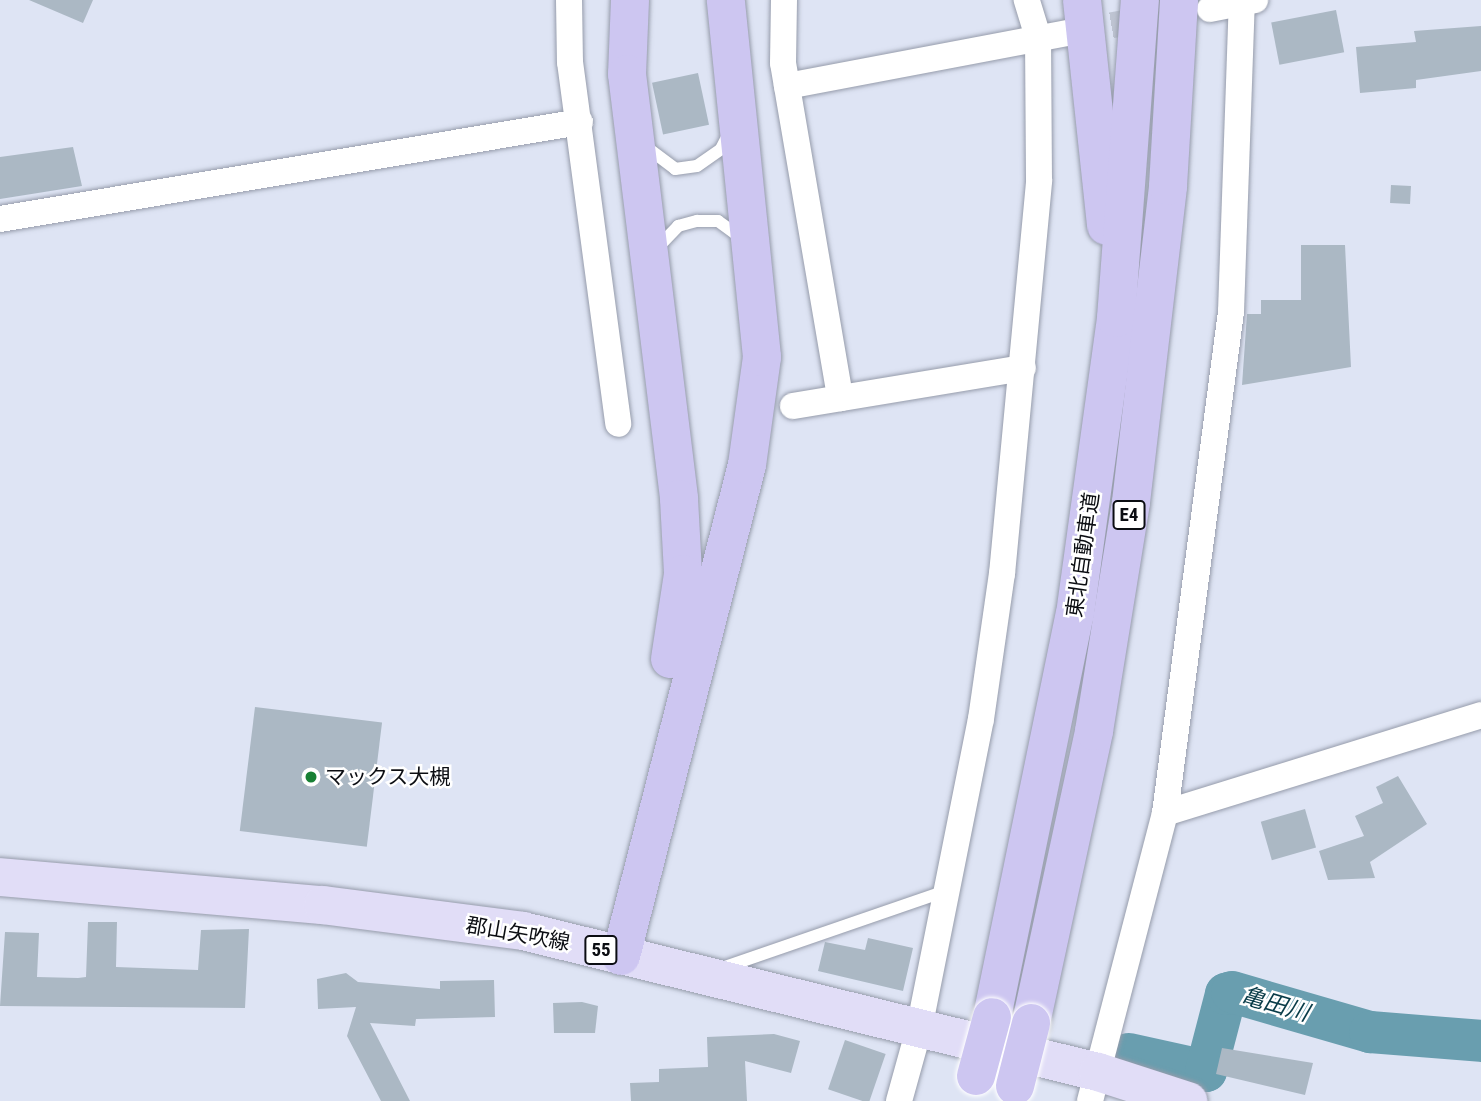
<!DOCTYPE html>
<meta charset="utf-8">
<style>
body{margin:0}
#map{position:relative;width:1481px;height:1101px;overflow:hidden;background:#dee4f4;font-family:"Roboto Condensed","Noto Sans JP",sans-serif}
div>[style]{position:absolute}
.river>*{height:42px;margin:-21px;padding:0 21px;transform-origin:21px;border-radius:21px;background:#699eaf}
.building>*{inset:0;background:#abb8c4;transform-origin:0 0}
.street-tunnel>*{height:26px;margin-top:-13px;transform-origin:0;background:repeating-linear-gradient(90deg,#bec4d2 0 26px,transparent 0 39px)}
.roads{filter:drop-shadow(0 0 2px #969cab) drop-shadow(0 0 2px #969cab)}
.lane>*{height:12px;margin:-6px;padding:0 6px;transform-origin:6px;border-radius:6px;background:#fff}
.street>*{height:26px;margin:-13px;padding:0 13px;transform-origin:13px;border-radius:13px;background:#fff}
.primary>*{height:38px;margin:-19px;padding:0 19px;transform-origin:19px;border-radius:19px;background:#e1ddf7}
.highway>*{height:38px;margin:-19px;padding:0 19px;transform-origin:19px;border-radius:19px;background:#cdc6f1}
.bridges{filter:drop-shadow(0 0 2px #fff) drop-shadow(0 0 2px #fff)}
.highway-bridge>*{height:38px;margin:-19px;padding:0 19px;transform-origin:19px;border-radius:19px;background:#cdc6f1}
.dots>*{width:19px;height:19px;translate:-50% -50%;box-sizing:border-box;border:4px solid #fff;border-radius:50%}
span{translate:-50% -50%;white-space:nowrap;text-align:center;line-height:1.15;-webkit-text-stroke:5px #fff;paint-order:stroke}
.shield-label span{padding:2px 5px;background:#fff;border:2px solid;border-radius:5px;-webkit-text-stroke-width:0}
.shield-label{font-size:19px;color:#0b0d12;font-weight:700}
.street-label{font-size:21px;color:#0b0d12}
.poi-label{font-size:21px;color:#0b0d12}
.left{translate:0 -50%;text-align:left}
.water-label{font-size:23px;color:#083b48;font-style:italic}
</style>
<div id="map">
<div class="river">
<div style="left:1129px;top:1054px;width:79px;rotate:12.4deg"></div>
<div style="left:1206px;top:1071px;width:80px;rotate:-75.4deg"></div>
<div style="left:1226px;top:994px;width:6px;rotate:-18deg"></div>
<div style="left:1232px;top:992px;width:144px;rotate:16.2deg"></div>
<div style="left:1370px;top:1032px;width:111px;rotate:4.6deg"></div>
</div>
<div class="building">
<div style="clip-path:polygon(29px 0,93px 0,83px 23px)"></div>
<div style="left:1336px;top:10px;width:43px;height:66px;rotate:79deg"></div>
<div style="clip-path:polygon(1481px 26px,1481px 71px,1416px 80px,1416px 88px,1360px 93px,1356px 47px,1416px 42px,1414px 31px)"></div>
<div style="left:698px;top:73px;width:53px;height:47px;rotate:78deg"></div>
<div style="clip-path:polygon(73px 147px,82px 186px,0 199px,0 157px)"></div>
<div style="left:1391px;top:185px;width:20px;height:18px;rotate:3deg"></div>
<div style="clip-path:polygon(1301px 245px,1345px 245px,1351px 367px,1242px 385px,1247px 314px,1261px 314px,1261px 300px,1301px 300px)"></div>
<div style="left:255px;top:707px;width:128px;height:125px;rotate:7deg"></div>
<div style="clip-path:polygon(1398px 776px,1427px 824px,1370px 862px,1375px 878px,1328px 880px,1319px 851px,1364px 836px,1355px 816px,1383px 803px,1376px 787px)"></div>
<div style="left:1305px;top:809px;width:40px;height:46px;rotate:74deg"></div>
<div style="clip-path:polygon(88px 922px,117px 922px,116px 967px,198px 970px,201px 930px,249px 929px,245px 1008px,0 1006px,5px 932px,39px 933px,37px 977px,78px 978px,86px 977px)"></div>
<div style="clip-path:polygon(868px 938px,913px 948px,903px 991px,818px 971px,825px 942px,865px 950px)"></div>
<div style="clip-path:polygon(346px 973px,358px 982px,440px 989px,440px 981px,494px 980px,495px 1017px,416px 1019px,415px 1026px,370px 1023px,410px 1101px,381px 1101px,347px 1036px,356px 1007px,318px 1009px,317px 979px)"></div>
<div style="clip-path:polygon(582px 1002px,598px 1006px,595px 1033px,554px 1033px,553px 1003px)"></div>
<div style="clip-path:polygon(774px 1034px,800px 1041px,791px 1073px,745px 1061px,747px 1101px,631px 1101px,630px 1083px,659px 1082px,659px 1069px,708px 1067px,707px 1037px)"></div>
<div style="left:845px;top:1040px;width:43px;height:52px;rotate:19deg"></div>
<div style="clip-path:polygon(1222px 1048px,1313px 1063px,1305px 1095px,1216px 1074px)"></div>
</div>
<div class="street-tunnel">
<div style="left:1073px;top:32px;width:81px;rotate:-9.9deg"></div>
</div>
<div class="roads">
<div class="lane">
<div style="left:645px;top:146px;width:38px;rotate:37deg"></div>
<div style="left:675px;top:169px;width:22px;rotate:-8deg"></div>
<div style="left:697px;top:166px;width:29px;rotate:-35deg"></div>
<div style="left:721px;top:149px;width:18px;rotate:-63deg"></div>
<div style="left:659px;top:246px;width:28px;rotate:-46deg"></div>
<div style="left:678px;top:226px;width:20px;rotate:-15deg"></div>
<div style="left:697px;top:221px;width:21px"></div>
<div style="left:718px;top:221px;width:27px;rotate:36deg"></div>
<div style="left:722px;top:968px;width:237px;rotate:-19deg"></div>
</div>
<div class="street">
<div style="left:569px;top:0;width:62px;rotate:89.1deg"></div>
<div style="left:570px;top:62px;width:365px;rotate:82.4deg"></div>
<div style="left:784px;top:0;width:63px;rotate:90.9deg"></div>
<div style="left:783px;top:63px;width:340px;rotate:80.3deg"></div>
<div style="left:1210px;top:9px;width:46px;rotate:-11.3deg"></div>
<div style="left:787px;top:86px;width:291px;rotate:-10.7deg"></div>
<div style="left:0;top:219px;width:588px;rotate:-9.49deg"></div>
<div style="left:793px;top:406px;width:233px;rotate:-9.4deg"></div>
<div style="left:1165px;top:813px;width:331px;rotate:-17.2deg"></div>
<div style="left:899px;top:1101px;width:75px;rotate:-74.5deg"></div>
<div style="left:919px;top:1029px;width:316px;rotate:-78.7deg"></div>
<div style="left:981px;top:719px;width:147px;rotate:-81.8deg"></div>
<div style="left:1002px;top:574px;width:396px;rotate:-84.6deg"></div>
<div style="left:1039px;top:180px;width:143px;rotate:-90.4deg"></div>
<div style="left:1038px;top:37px;width:39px;rotate:-107deg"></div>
<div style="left:1090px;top:1101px;width:298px;rotate:-75.4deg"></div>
<div style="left:1165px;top:813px;width:505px;rotate:-82.5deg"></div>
<div style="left:1231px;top:312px;width:312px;rotate:-88deg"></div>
</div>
<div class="primary">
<div style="left:0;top:877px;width:324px;rotate:5deg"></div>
<div style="left:323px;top:905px;width:202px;rotate:7.4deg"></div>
<div style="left:523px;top:931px;width:592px;rotate:13.78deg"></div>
<div style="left:1098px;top:1072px;width:95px;rotate:17.9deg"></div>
</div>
<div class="highway">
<div style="left:630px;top:0;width:74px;rotate:92.3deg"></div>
<div style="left:627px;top:74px;width:428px;rotate:83deg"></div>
<div style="left:679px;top:499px;width:75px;rotate:86.9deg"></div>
<div style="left:683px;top:574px;width:86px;rotate:98.7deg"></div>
<div style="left:1082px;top:0;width:227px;rotate:83.9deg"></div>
<div style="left:621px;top:956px;width:507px;rotate:-75.61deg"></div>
<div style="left:747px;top:465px;width:109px;rotate:-82.1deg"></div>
<div style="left:762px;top:357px;width:359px;rotate:-95.8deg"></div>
<div style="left:992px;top:1017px;width:411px;rotate:-78.4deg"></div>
<div style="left:1075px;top:614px;width:299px;rotate:-82.1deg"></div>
<div style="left:1116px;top:318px;width:319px;rotate:-85.7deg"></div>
<div style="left:1031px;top:1023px;width:299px;rotate:-77.8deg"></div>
<div style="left:1094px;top:731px;width:232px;rotate:-80.8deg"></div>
<div style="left:1131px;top:502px;width:318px;rotate:-83.3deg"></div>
<div style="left:1168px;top:186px;width:186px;rotate:-86.6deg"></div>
</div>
</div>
<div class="bridges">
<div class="highway-bridge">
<div style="left:976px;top:1076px;width:61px;rotate:-74.8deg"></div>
<div style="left:1015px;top:1086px;width:65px;rotate:-75.7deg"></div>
</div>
</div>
<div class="dots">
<div style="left:311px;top:777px;background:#188034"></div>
</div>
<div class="shield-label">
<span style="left:1129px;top:515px">E4</span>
<span style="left:601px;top:950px">55</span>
</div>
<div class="street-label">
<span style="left:1083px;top:555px;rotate:-82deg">東北自動車道</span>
<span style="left:518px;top:934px;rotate:10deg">郡山矢吹線</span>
</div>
<div class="poi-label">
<span class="left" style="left:325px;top:777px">マックス大槻</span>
</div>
<div class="water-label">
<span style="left:1275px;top:1005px;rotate:16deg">亀田川</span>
</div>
</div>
